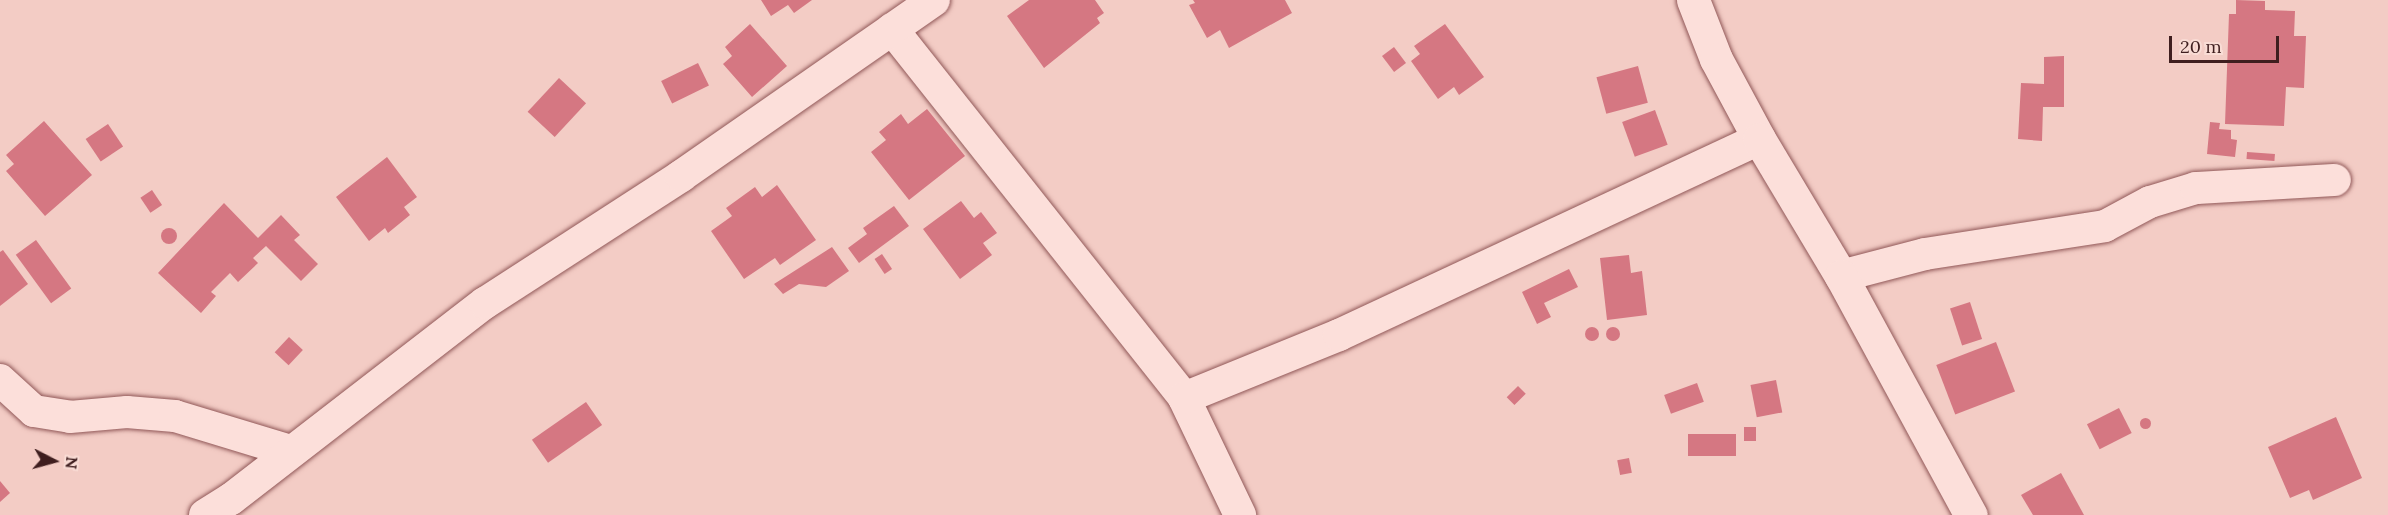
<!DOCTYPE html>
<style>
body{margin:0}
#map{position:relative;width:2388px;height:515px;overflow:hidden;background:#f3ccc5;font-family:Lora,serif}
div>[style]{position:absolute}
.building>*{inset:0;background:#d57782;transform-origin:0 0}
.round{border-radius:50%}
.roads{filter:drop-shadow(0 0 2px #915858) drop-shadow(0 0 2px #915858)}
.street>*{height:32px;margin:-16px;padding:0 16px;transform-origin:16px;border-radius:16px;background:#fcdfda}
.secondary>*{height:33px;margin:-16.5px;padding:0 16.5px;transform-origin:16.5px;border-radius:16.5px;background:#fcdfda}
span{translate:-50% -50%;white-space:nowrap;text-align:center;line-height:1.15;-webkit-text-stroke:6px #f9dcd5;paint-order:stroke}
.north{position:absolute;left:24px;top:431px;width:60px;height:60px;-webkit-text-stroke:4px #f9dcd5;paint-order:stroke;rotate:96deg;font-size:16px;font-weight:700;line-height:24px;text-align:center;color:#3f1e1f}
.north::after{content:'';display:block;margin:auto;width:21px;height:27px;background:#3f1e1f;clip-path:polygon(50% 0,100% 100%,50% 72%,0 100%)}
.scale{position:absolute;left:2169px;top:36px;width:110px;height:27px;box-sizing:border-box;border:3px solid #3f1e1f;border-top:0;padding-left:8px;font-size:18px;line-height:21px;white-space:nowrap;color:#3f1e1f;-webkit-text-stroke:4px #f9dcd5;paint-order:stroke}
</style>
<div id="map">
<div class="building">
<div style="clip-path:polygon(761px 0,812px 0,794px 13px,788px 5px,771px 16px)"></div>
<div style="clip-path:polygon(1029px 0,1095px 0,1104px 13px,1097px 18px,1100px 23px,1044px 68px,1007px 16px)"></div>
<div style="clip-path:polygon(1193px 0,1285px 0,1292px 13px,1229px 48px,1220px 30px,1207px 38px,1189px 5px,1195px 3px)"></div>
<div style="clip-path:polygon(2236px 0,2265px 1px,2265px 10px,2295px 11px,2294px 36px,2306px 36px,2304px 88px,2286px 87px,2284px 126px,2225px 124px,2229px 14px,2236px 14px)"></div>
<div style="clip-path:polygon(750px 24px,787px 66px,752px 97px,723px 64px,732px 56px,725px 47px)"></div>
<div style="clip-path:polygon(1445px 24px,1484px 77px,1459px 95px,1454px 87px,1438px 99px,1411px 61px,1420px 54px,1414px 46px)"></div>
<div style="left:1394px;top:47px;width:20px;height:15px;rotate:53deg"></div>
<div style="clip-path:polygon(2064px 56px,2064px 107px,2043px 107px,2042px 141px,2018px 139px,2021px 83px,2044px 84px,2044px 57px)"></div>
<div style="left:698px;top:63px;width:25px;height:41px;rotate:64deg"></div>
<div style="left:1638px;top:66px;width:38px;height:43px;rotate:75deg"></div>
<div style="left:559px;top:78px;width:37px;height:46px;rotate:43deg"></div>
<div style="clip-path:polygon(927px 109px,965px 156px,909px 200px,871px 152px,886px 140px,879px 132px,901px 114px,908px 124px)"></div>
<div style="left:1655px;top:110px;width:37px;height:35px;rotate:70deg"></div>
<div style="clip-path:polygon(44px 121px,92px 175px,45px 216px,6px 171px,14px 164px,6px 155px)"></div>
<div style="clip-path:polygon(2210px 122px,2220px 123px,2219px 129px,2231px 130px,2231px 139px,2237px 140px,2235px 157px,2207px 154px)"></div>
<div style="left:108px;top:124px;width:27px;height:27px;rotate:56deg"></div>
<div style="left:2247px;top:152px;width:28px;height:7px;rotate:4deg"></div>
<div style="clip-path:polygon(387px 157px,417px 197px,404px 207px,410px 215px,388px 233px,385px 228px,369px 241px,336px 197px)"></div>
<div style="clip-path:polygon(777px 185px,816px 240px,780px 265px,775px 258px,744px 279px,711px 231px,732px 216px,726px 208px,755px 187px,762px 197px)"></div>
<div style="left:152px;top:190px;width:18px;height:14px;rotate:56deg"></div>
<div style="clip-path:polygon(961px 201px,974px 218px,981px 212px,997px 233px,983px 243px,992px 255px,960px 279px,923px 229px)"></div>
<div style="clip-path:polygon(224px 203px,258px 238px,281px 215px,300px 235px,294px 240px,318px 264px,301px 281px,266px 246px,253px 258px,258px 263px,238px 282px,230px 273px,211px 292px,216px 296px,201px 313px,158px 273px)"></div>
<div style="clip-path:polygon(894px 206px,909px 226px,859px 263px,848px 248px,867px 234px,863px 228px)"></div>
<div class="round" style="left:161px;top:228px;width:16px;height:16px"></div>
<div style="left:36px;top:240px;width:60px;height:25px;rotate:54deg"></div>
<div style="clip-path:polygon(832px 247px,849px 271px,826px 287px,799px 284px,783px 294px,774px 284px)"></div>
<div style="clip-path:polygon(3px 250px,28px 284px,0 306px,0 252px)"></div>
<div style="left:882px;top:254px;width:18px;height:9px;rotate:56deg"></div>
<div style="clip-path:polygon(1629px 255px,1631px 273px,1642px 271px,1647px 315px,1607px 320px,1600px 258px)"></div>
<div style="clip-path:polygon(1569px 269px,1578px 287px,1544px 303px,1551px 317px,1537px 324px,1522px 292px)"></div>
<div style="left:1970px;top:302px;width:39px;height:21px;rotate:72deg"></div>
<div class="round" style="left:1606px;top:327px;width:14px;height:14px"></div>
<div class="round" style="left:1585px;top:327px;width:14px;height:14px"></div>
<div style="left:289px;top:337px;width:19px;height:21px;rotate:43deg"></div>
<div style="left:1996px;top:342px;width:53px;height:64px;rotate:69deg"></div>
<div style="left:1776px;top:380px;width:33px;height:26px;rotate:79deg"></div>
<div style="left:1697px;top:383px;width:20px;height:35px;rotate:70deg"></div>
<div style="left:1518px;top:386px;width:11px;height:16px;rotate:45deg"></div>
<div style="left:586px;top:402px;width:28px;height:66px;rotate:55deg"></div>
<div style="left:2119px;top:408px;width:28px;height:36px;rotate:63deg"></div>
<div style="clip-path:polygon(2336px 417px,2362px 478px,2313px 500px,2309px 490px,2290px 498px,2268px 447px)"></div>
<div class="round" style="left:2139.5px;top:417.5px;width:11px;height:11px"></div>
<div style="left:1744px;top:427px;width:12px;height:14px"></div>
<div style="left:1688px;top:434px;width:48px;height:22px"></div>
<div style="left:1629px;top:458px;width:15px;height:12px;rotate:79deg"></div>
<div style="clip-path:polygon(2061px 473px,2084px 515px,2033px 515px,2021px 495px)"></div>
<div style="clip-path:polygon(0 481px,10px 493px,0 502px)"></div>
</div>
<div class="roads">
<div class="street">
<div style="left:892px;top:29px;width:471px;rotate:51.6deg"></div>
<div style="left:1184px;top:398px;width:130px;rotate:64.4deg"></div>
<div style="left:1841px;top:276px;width:87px;rotate:-14.7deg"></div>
<div style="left:1925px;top:254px;width:182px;rotate:-8.8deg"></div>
<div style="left:2105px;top:226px;width:51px;rotate:-28.1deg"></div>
<div style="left:2150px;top:202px;width:48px;rotate:-16.9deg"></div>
<div style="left:2196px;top:188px;width:139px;rotate:-3.3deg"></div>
<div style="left:0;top:380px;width:46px;rotate:42.4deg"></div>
<div style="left:34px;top:411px;width:36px;rotate:9deg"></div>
<div style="left:70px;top:417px;width:57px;rotate:-5deg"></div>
<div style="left:127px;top:412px;width:48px;rotate:4.8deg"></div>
<div style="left:175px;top:416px;width:120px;rotate:16.9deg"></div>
<div style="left:1184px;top:398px;width:167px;rotate:-22.1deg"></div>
<div style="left:1339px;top:335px;width:463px;rotate:-25deg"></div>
<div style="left:205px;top:515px;width:31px;rotate:-32deg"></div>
<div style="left:231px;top:499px;width:321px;rotate:-37.7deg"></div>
<div style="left:485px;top:303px;width:234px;rotate:-32.9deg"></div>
<div style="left:681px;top:176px;width:308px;rotate:-34.8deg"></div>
</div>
<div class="secondary">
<div style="left:1693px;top:0;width:63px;rotate:68.7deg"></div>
<div style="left:1716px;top:59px;width:91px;rotate:61.7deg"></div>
<div style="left:1759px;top:139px;width:160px;rotate:59.1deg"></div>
<div style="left:1841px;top:276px;width:272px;rotate:61.5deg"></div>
</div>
</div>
<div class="north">N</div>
<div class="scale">20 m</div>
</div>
